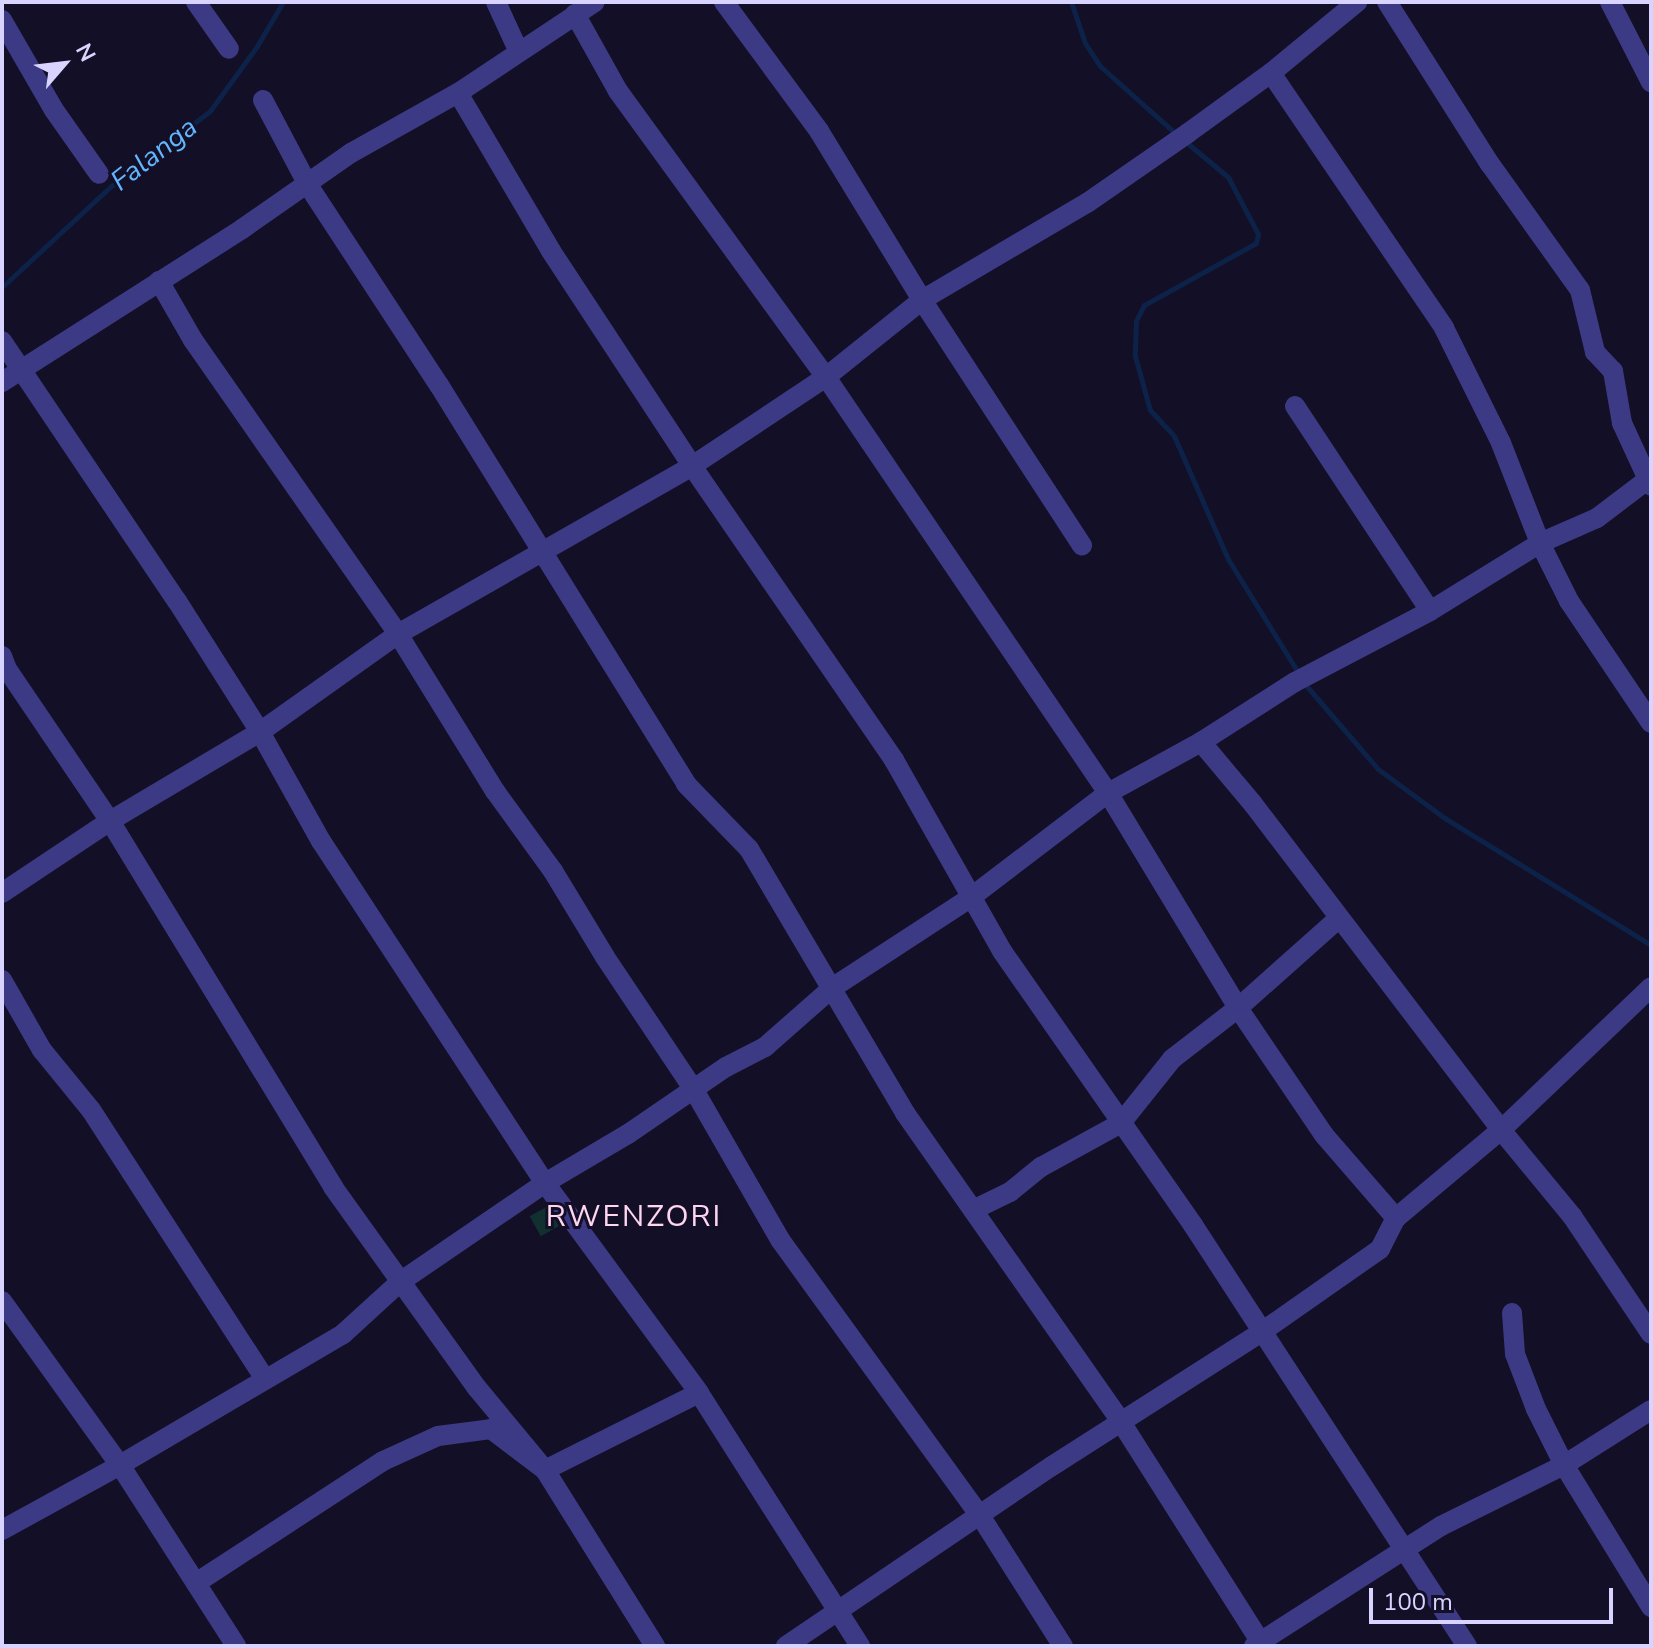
<!DOCTYPE html>
<style>
body{margin:0}
#map{position:relative;width:1653px;height:1648px;overflow:hidden;background:#130f26;font-family:"Nunito Sans",sans-serif}
div>[style]{position:absolute}
.green>*{inset:0;background:#12302f;transform-origin:0 0}
.stream>*{height:5px;margin:-2.5px;padding:0 2.5px;transform-origin:2.5px;border-radius:2.5px;background:#0c2248}
.street>*{height:20px;margin:-10px;padding:0 10px;transform-origin:10px;border-radius:10px;background:#3d3a85}
span{translate:-50% -50%;white-space:nowrap;text-align:center;line-height:1.15;-webkit-text-stroke:6px #130f26;paint-order:stroke}
.water-label{font-size:28px;color:#62b6ff;font-style:italic}
.quarter-label{font-size:30px;color:#ffd6f0;letter-spacing:2px}
.frame{position:absolute;inset:0;border:4px solid #d9d4ff;pointer-events:none}
.north{position:absolute;left:24px;top:24px;width:80px;height:80px;-webkit-text-stroke:6px #130f26;paint-order:stroke;rotate:62deg;font-size:22px;font-weight:700;line-height:32px;text-align:center;color:#d9d4ff}
.north::after{content:'';display:block;margin:auto;width:28px;height:36px;background:#d9d4ff;clip-path:polygon(50% 0,100% 100%,50% 72%,0 100%)}
.scale{position:absolute;left:1369px;top:1588px;width:244px;height:36px;box-sizing:border-box;border:4px solid #d9d4ff;border-top:0;padding-left:10px;font-size:24px;line-height:28px;white-space:nowrap;color:#d9d4ff;-webkit-text-stroke:6px #130f26;paint-order:stroke}
</style>
<div id="map">
<div class="green">
<div style="left:548px;top:1206px;width:23px;height:21px;rotate:61deg"></div>
</div>
<div class="stream">
<div style="left:1071px;top:2px;width:43px;rotate:71.1deg"></div>
<div style="left:1085px;top:43px;width:27px;rotate:57deg"></div>
<div style="left:1100px;top:66px;width:102px;rotate:41.8deg"></div>
<div style="left:1186px;top:142px;width:55px;rotate:39.8deg"></div>
<div style="left:1228px;top:177px;width:64px;rotate:62.2deg"></div>
<div style="left:1258px;top:234px;width:9px;rotate:103deg"></div>
<div style="left:1256px;top:243px;width:128px;rotate:151deg"></div>
<div style="left:1144px;top:305px;width:18px;rotate:117deg"></div>
<div style="left:1136px;top:321px;width:35px;rotate:92deg"></div>
<div style="left:1135px;top:356px;width:56px;rotate:74.5deg"></div>
<div style="left:1150px;top:410px;width:35px;rotate:47deg"></div>
<div style="left:1174px;top:436px;width:134px;rotate:66.3deg"></div>
<div style="left:1228px;top:559px;width:135px;rotate:58.3deg"></div>
<div style="left:2px;top:287px;width:147px;rotate:-42.8deg"></div>
<div style="left:110px;top:187px;width:126px;rotate:-37.2deg"></div>
<div style="left:210px;top:111px;width:80px;rotate:-54.1deg"></div>
<div style="left:257px;top:46px;width:51px;rotate:-59.4deg"></div>
<div style="left:1304px;top:683px;width:113px;rotate:49.3deg"></div>
<div style="left:1378px;top:769px;width:81px;rotate:36.4deg"></div>
<div style="left:1443px;top:817px;width:244px;rotate:31.6deg"></div>
</div>
<div class="street">
<div style="left:196px;top:2px;width:57px;rotate:54.9deg"></div>
<div style="left:496px;top:2px;width:53px;rotate:65.4deg"></div>
<div style="left:724px;top:2px;width:160px;rotate:53.6deg"></div>
<div style="left:819px;top:131px;width:198px;rotate:58.6deg"></div>
<div style="left:922px;top:300px;width:293px;rotate:56.9deg"></div>
<div style="left:1387px;top:2px;width:192px;rotate:57.6deg"></div>
<div style="left:1490px;top:164px;width:155px;rotate:54.5deg"></div>
<div style="left:1580px;top:290px;width:64px;rotate:76.4deg"></div>
<div style="left:1595px;top:352px;width:26px;rotate:47deg"></div>
<div style="left:1613px;top:371px;width:53px;rotate:80.2deg"></div>
<div style="left:1622px;top:423px;width:69px;rotate:65.3deg"></div>
<div style="left:1610px;top:2px;width:90px;rotate:62.9deg"></div>
<div style="left:575px;top:14px;width:88px;rotate:60.8deg"></div>
<div style="left:618px;top:91px;width:354px;rotate:54deg"></div>
<div style="left:826px;top:377px;width:503px;rotate:55.87deg"></div>
<div style="left:1108px;top:793px;width:251px;rotate:58.8deg"></div>
<div style="left:1238px;top:1008px;width:153px;rotate:55.9deg"></div>
<div style="left:1324px;top:1135px;width:110px;rotate:49.1deg"></div>
<div style="left:2px;top:20px;width:104px;rotate:60deg"></div>
<div style="left:54px;top:110px;width:78px;rotate:54.9deg"></div>
<div style="left:1271px;top:73px;width:308px;rotate:55.8deg"></div>
<div style="left:1444px;top:328px;width:128px;rotate:63.6deg"></div>
<div style="left:1501px;top:443px;width:107px;rotate:68.7deg"></div>
<div style="left:1540px;top:543px;width:65px;rotate:63.4deg"></div>
<div style="left:1569px;top:601px;width:147px;rotate:56.1deg"></div>
<div style="left:458px;top:93px;width:183px;rotate:59.5deg"></div>
<div style="left:551px;top:251px;width:257px;rotate:56.7deg"></div>
<div style="left:692px;top:466px;width:357px;rotate:55.5deg"></div>
<div style="left:894px;top:760px;width:219px;rotate:60.5deg"></div>
<div style="left:1002px;top:951px;width:334px;rotate:55.1deg"></div>
<div style="left:1193px;top:1225px;width:502px;rotate:56.94deg"></div>
<div style="left:263px;top:100px;width:96px;rotate:62.1deg"></div>
<div style="left:308px;top:185px;width:239px;rotate:56.8deg"></div>
<div style="left:439px;top:385px;width:469px;rotate:58.2deg"></div>
<div style="left:686px;top:784px;width:91px;rotate:45.9deg"></div>
<div style="left:749px;top:849px;width:307px;rotate:59.4deg"></div>
<div style="left:905px;top:1113px;width:377px;rotate:55deg"></div>
<div style="left:1121px;top:1422px;width:265px;rotate:57.6deg"></div>
<div style="left:159px;top:281px;width:68px;rotate:60deg"></div>
<div style="left:193px;top:340px;width:358px;rotate:55.1deg"></div>
<div style="left:398px;top:634px;width:185px;rotate:58.3deg"></div>
<div style="left:495px;top:791px;width:99px;rotate:54.1deg"></div>
<div style="left:553px;top:871px;width:100px;rotate:58.8deg"></div>
<div style="left:605px;top:957px;width:160px;rotate:56.2deg"></div>
<div style="left:694px;top:1090px;width:174px;rotate:60.1deg"></div>
<div style="left:781px;top:1241px;width:341px;rotate:54.1deg"></div>
<div style="left:981px;top:1517px;width:153px;rotate:57.6deg"></div>
<div style="left:2px;top:341px;width:313px;rotate:56.1deg"></div>
<div style="left:177px;top:601px;width:155px;rotate:57.6deg"></div>
<div style="left:260px;top:732px;width:125px;rotate:60.8deg"></div>
<div style="left:321px;top:841px;width:409px;rotate:56.8deg"></div>
<div style="left:545px;top:1183px;width:260px;rotate:53.7deg"></div>
<div style="left:699px;top:1393px;width:300px;rotate:57.5deg"></div>
<div style="left:2px;top:382px;width:285px;rotate:-32.5deg"></div>
<div style="left:242px;top:229px;width:133px;rotate:-34.9deg"></div>
<div style="left:351px;top:153px;width:123px;rotate:-29.3deg"></div>
<div style="left:458px;top:93px;width:164px;rotate:-33.6deg"></div>
<div style="left:1295px;top:406px;width:245px;rotate:56.6deg"></div>
<div style="left:2px;top:656px;width:14px;rotate:69deg"></div>
<div style="left:7px;top:669px;width:184px;rotate:55.9deg"></div>
<div style="left:110px;top:821px;width:429px;rotate:58.6deg"></div>
<div style="left:333px;top:1187px;width:247px;rotate:54.4deg"></div>
<div style="left:477px;top:1388px;width:107px;rotate:50.3deg"></div>
<div style="left:545px;top:1470px;width:208px;rotate:58deg"></div>
<div style="left:1201px;top:742px;width:81px;rotate:50deg"></div>
<div style="left:1253px;top:804px;width:410px;rotate:52.7deg"></div>
<div style="left:1501px;top:1130px;width:112px;rotate:50.5deg"></div>
<div style="left:1572px;top:1216px;width:142px;rotate:56.2deg"></div>
<div style="left:2px;top:893px;width:130px;rotate:-33.7deg"></div>
<div style="left:110px;top:821px;width:174px;rotate:-30.7deg"></div>
<div style="left:260px;top:732px;width:169px;rotate:-35.4deg"></div>
<div style="left:398px;top:634px;width:339px;rotate:-29.7deg"></div>
<div style="left:692px;top:466px;width:161px;rotate:-33.6deg"></div>
<div style="left:826px;top:377px;width:123px;rotate:-38.7deg"></div>
<div style="left:922px;top:300px;width:191px;rotate:-30.5deg"></div>
<div style="left:1087px;top:203px;width:123px;rotate:-34.7deg"></div>
<div style="left:1188px;top:133px;width:102px;rotate:-35.9deg"></div>
<div style="left:1271px;top:73px;width:112px;rotate:-39.5deg"></div>
<div style="left:2px;top:980px;width:81px;rotate:60.3deg"></div>
<div style="left:42px;top:1050px;width:77px;rotate:50.8deg"></div>
<div style="left:91px;top:1110px;width:320px;rotate:57.1deg"></div>
<div style="left:973px;top:1210px;width:41px;rotate:-25.9deg"></div>
<div style="left:1010px;top:1192px;width:40px;rotate:-39deg"></div>
<div style="left:1041px;top:1167px;width:91px;rotate:-28.8deg"></div>
<div style="left:1121px;top:1123px;width:82px;rotate:-51.4deg"></div>
<div style="left:1172px;top:1059px;width:83px;rotate:-37.7deg"></div>
<div style="left:1238px;top:1008px;width:135px;rotate:-41.7deg"></div>
<div style="left:2px;top:1301px;width:202px;rotate:54.3deg"></div>
<div style="left:120px;top:1465px;width:215px;rotate:57.3deg"></div>
<div style="left:1512px;top:1313px;width:41px;rotate:85.8deg"></div>
<div style="left:1515px;top:1354px;width:59px;rotate:69.1deg"></div>
<div style="left:1536px;top:1409px;width:63px;rotate:63.4deg"></div>
<div style="left:1564px;top:1465px;width:167px;rotate:58.5deg"></div>
<div style="left:2px;top:1530px;width:135px;rotate:-28.8deg"></div>
<div style="left:120px;top:1465px;width:259px;rotate:-30.4deg"></div>
<div style="left:343px;top:1334px;width:77px;rotate:-42.4deg"></div>
<div style="left:400px;top:1282px;width:176px;rotate:-34.3deg"></div>
<div style="left:545px;top:1183px;width:96px;rotate:-30.6deg"></div>
<div style="left:628px;top:1134px;width:119px;rotate:-34.4deg"></div>
<div style="left:726px;top:1067px;width:44px;rotate:-27.1deg"></div>
<div style="left:765px;top:1047px;width:89px;rotate:-41.4deg"></div>
<div style="left:832px;top:988px;width:165px;rotate:-33.1deg"></div>
<div style="left:970px;top:898px;width:173px;rotate:-37.3deg"></div>
<div style="left:1108px;top:793px;width:106px;rotate:-28.7deg"></div>
<div style="left:1201px;top:742px;width:112px;rotate:-32.6deg"></div>
<div style="left:1295px;top:682px;width:153px;rotate:-27.7deg"></div>
<div style="left:1430px;top:611px;width:129px;rotate:-31.7deg"></div>
<div style="left:1540px;top:543px;width:62px;rotate:-23.7deg"></div>
<div style="left:1597px;top:518px;width:68px;rotate:-37.2deg"></div>
<div style="left:196px;top:1583px;width:223px;rotate:-33.1deg"></div>
<div style="left:383px;top:1461px;width:60px;rotate:-24.4deg"></div>
<div style="left:438px;top:1436px;width:53px;rotate:-7.5deg"></div>
<div style="left:491px;top:1429px;width:68px;rotate:37.2deg"></div>
<div style="left:545px;top:1470px;width:172px;rotate:-26.6deg"></div>
<div style="left:786px;top:1646px;width:321px;rotate:-34.1deg"></div>
<div style="left:1052px;top:1466px;width:250px;rotate:-32.6deg"></div>
<div style="left:1263px;top:1331px;width:143px;rotate:-35deg"></div>
<div style="left:1380px;top:1249px;width:35px;rotate:-63deg"></div>
<div style="left:1396px;top:1218px;width:137px;rotate:-40deg"></div>
<div style="left:1501px;top:1130px;width:207px;rotate:-43.6deg"></div>
<div style="left:1254px;top:1646px;width:222px;rotate:-32.7deg"></div>
<div style="left:1441px;top:1526px;width:137px;rotate:-26.4deg"></div>
<div style="left:1564px;top:1465px;width:103px;rotate:-32.3deg"></div>
</div>
<div class="water-label">
<span style="left:154px;top:154px;rotate:-38deg">Falanga</span>
</div>
<div class="quarter-label">
<span style="left:634px;top:1217px">RWENZORI</span>
</div>
<div class="frame"></div>
<div class="north">N</div>
<div class="scale">100 m</div>
</div>
